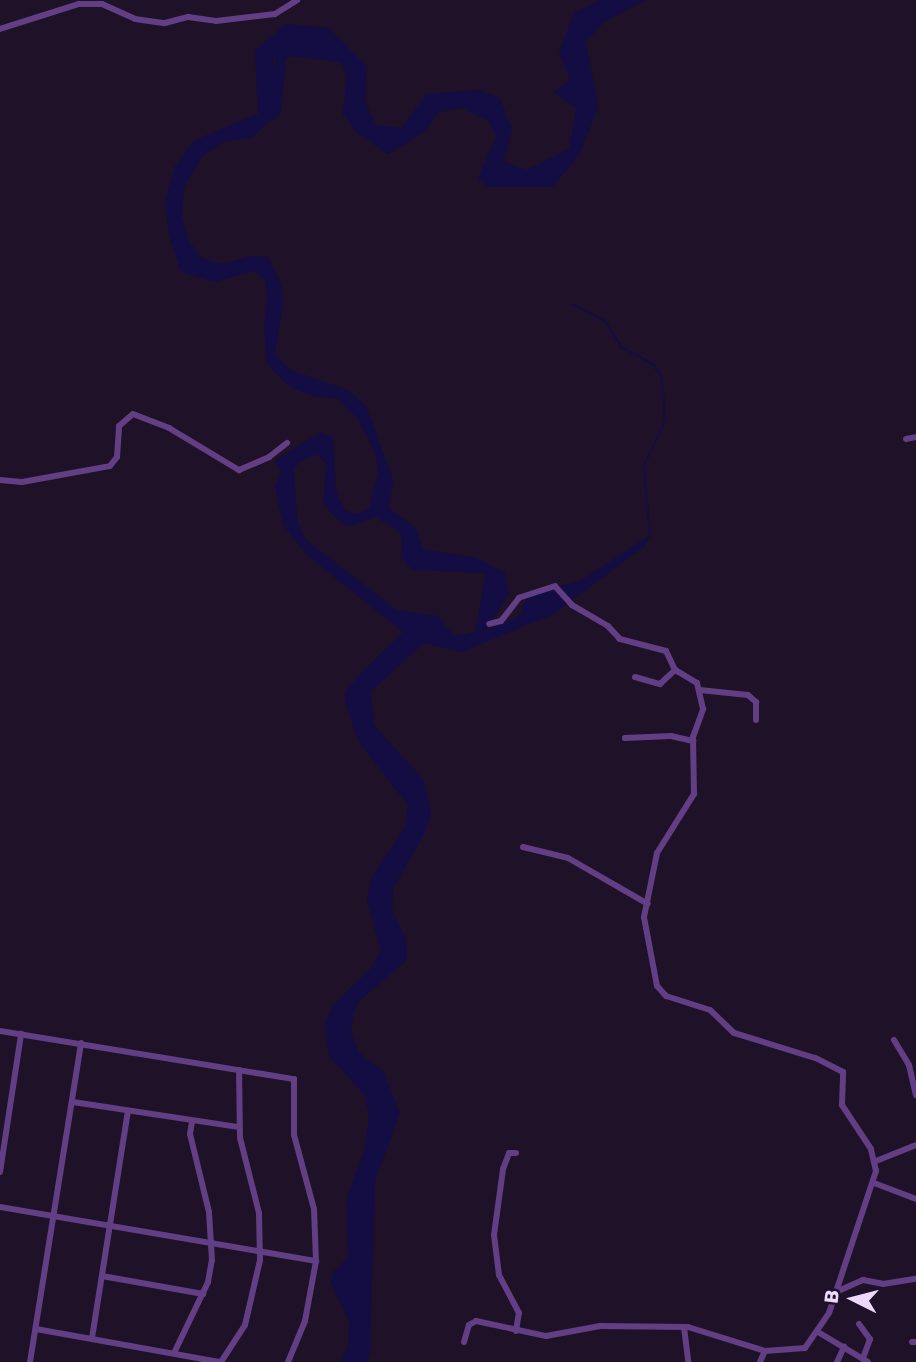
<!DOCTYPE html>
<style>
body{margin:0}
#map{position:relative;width:916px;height:1362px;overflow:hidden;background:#1f1127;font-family:Rubik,sans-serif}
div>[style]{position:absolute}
.water>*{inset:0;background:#130d44}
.stream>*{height:2px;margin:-1px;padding:0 1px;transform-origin:1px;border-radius:1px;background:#130d44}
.river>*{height:10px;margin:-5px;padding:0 5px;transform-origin:5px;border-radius:5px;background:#130d44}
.minor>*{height:6px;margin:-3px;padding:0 3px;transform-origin:3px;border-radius:3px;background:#623e84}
span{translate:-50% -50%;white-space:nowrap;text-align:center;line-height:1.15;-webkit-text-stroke:6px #1f1127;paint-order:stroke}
.north{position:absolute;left:818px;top:1264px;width:70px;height:70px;-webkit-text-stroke:5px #1f1127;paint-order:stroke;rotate:276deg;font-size:19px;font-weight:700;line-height:28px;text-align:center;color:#eed9fd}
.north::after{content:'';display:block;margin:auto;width:24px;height:32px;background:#eed9fd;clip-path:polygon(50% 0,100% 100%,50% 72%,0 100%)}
</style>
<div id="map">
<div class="water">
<div style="clip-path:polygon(evenodd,601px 0,645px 0,603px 23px,586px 42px,598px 107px,580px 154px,552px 187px,487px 187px,478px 178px,496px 137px,489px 121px,461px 108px,438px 112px,426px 131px,388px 154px,357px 133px,343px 114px,347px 75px,341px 62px,288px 56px,273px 58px,278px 91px,272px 118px,252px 138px,225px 141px,203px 155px,184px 188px,182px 216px,188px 239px,201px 258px,222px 264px,251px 256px,268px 257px,281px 283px,283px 304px,275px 354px,290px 370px,348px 390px,366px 406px,393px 479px,389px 508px,416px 528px,423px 549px,476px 558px,505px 572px,509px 594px,486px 630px,520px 615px,524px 601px,535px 594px,582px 580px,650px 535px,645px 546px,554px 614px,461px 652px,424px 643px,371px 691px,374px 725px,424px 780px,431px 813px,425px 833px,393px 888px,392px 910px,406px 939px,407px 960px,359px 1001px,353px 1015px,351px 1032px,358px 1052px,383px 1071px,400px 1113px,375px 1181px,370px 1352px,367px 1362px,340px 1362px,348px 1348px,349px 1321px,331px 1283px,332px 1273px,348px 1258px,347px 1197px,365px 1148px,369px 1114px,364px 1094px,329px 1056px,325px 1024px,333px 1005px,371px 968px,381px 951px,367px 900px,371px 879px,405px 827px,408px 805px,358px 741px,345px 702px,346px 691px,359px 675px,403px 632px,307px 555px,283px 525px,275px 486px,281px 473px,275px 460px,321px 432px,333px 437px,336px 491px,345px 511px,358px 514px,369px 509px,378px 473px,376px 454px,358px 419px,337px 398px,311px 396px,288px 385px,267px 364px,264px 326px,268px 295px,265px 280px,254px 271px,214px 282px,181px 272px,169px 236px,165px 200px,175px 166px,193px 141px,258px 114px,255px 51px,285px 24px,329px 28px,367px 67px,365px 102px,376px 125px,402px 128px,426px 94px,480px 90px,500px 99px,512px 129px,504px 162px,527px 170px,569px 149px,576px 108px,554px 92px,570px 80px,559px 52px,574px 13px,601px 0,318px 454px,326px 464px,323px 504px,341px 523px,351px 526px,376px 517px,401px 533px,401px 557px,413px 570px,486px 573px,475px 632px,454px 636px,438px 616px,397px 610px,305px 539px,297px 520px,294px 470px,299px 462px,318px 454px)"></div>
</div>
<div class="stream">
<div style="left:573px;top:304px;width:36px;rotate:28deg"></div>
<div style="left:605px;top:321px;width:31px;rotate:58deg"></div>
<div style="left:621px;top:347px;width:36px;rotate:28deg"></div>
<div style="left:653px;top:364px;width:16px;rotate:55deg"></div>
<div style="left:662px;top:377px;width:45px;rotate:86.2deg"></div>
<div style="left:665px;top:422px;width:48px;rotate:116deg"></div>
<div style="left:644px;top:465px;width:71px;rotate:85.2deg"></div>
</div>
<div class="river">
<div style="left:262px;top:121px;width:17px;rotate:-36deg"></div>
<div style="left:276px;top:111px;width:53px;rotate:-84.6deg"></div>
<div style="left:281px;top:58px;width:14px;rotate:-51deg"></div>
</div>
<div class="minor">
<div style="left:0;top:29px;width:83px;rotate:-17.6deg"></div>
<div style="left:79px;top:4px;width:23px"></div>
<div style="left:102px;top:4px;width:36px;rotate:24deg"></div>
<div style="left:135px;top:19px;width:30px;rotate:8deg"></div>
<div style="left:165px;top:23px;width:24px;rotate:-15deg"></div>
<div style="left:188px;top:17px;width:28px;rotate:8deg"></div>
<div style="left:216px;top:21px;width:59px;rotate:-6.8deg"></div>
<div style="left:275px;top:14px;width:26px;rotate:-32deg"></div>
<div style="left:906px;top:439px;width:10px;rotate:-11deg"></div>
<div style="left:0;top:480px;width:22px;rotate:5deg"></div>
<div style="left:22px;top:482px;width:89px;rotate:-10.3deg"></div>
<div style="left:110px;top:466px;width:11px;rotate:-52deg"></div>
<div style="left:117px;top:457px;width:31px;rotate:-86deg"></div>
<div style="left:119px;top:426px;width:18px;rotate:-41deg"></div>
<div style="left:133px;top:414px;width:39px;rotate:21deg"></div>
<div style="left:169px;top:428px;width:82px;rotate:31deg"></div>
<div style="left:239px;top:470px;width:33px;rotate:-23deg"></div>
<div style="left:269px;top:457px;width:23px;rotate:-38deg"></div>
<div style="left:635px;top:677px;width:26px;rotate:16deg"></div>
<div style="left:660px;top:684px;width:21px;rotate:-43deg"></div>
<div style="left:700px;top:690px;width:48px;rotate:5.9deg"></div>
<div style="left:748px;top:695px;width:11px;rotate:41deg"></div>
<div style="left:756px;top:702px;width:18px;rotate:90deg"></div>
<div style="left:625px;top:738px;width:46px;rotate:-2.5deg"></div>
<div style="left:671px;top:736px;width:23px;rotate:13deg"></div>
<div style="left:523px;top:847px;width:46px;rotate:13.7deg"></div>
<div style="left:568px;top:858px;width:92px;rotate:29.9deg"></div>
<div style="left:0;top:1031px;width:298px;rotate:9.3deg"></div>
<div style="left:294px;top:1079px;width:56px;rotate:90deg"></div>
<div style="left:294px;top:1135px;width:77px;rotate:74.9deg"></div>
<div style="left:314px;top:1209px;width:52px;rotate:87.8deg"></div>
<div style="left:316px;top:1261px;width:61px;rotate:100.4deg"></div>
<div style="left:305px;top:1321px;width:44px;rotate:112.5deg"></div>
<div style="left:894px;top:1040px;width:29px;rotate:59deg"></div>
<div style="left:909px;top:1065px;width:31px;rotate:77deg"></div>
<div style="left:73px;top:1102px;width:168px;rotate:8.6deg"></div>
<div style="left:876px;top:1161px;width:43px;rotate:-21.8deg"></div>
<div style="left:0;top:1172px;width:140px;rotate:-81.3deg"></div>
<div style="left:874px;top:1183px;width:45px;rotate:20.9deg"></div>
<div style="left:0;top:1207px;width:321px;rotate:9.7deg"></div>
<div style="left:102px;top:1276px;width:103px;rotate:10.1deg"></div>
<div style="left:836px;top:1292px;width:30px;rotate:-24deg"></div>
<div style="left:863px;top:1280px;width:20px;rotate:11deg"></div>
<div style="left:883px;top:1284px;width:33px;rotate:-9deg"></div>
<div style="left:859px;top:1324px;width:19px;rotate:54deg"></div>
<div style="left:870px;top:1339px;width:20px;rotate:110deg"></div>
<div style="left:684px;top:1327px;width:35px;rotate:83deg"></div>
<div style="left:36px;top:1329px;width:186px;rotate:10.2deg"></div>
<div style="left:516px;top:1331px;width:18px;rotate:-81deg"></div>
<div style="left:519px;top:1313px;width:43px;rotate:-117.8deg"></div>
<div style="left:499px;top:1275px;width:40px;rotate:-97.1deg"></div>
<div style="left:494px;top:1235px;width:67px;rotate:-82.2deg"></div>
<div style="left:503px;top:1169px;width:17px;rotate:-69deg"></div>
<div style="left:509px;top:1153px;width:7px"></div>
<div style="left:818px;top:1332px;width:58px;rotate:31deg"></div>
<div style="left:92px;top:1338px;width:230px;rotate:-81deg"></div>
<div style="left:464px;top:1342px;width:18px;rotate:-74deg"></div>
<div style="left:469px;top:1325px;width:8px;rotate:-30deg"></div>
<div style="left:476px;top:1321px;width:72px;rotate:12.1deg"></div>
<div style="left:546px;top:1336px;width:55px;rotate:-10.5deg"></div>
<div style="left:600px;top:1326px;width:88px;rotate:0.7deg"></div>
<div style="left:688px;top:1327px;width:81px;rotate:17.3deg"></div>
<div style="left:765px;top:1351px;width:40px;rotate:-4.3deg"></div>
<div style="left:805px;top:1348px;width:42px;rotate:-55.6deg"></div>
<div style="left:829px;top:1313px;width:150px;rotate:-71.7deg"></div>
<div style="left:876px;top:1171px;width:23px;rotate:-103deg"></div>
<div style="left:871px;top:1149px;width:53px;rotate:-123.4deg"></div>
<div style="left:842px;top:1105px;width:33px;rotate:-88deg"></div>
<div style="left:843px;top:1072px;width:31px;rotate:-153deg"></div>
<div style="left:815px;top:1058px;width:85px;rotate:-162.8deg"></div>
<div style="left:734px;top:1033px;width:33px;rotate:-136deg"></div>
<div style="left:710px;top:1010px;width:46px;rotate:-162.3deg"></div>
<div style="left:666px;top:996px;width:13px;rotate:-132deg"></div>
<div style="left:657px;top:986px;width:70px;rotate:-100.7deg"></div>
<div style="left:644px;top:917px;width:65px;rotate:-78.5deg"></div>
<div style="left:657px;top:853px;width:70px;rotate:-57.9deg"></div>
<div style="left:694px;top:794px;width:57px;rotate:-91deg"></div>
<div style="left:693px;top:737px;width:30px;rotate:-70deg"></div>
<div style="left:703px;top:709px;width:27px;rotate:-103deg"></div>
<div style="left:697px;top:683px;width:26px;rotate:-149deg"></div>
<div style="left:675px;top:670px;width:21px;rotate:-115deg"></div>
<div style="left:666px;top:651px;width:48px;rotate:-165.4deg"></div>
<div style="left:620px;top:639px;width:18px;rotate:-133deg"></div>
<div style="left:608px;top:626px;width:42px;rotate:-149.7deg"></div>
<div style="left:572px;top:605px;width:25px;rotate:-132deg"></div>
<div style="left:555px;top:586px;width:38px;rotate:162deg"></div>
<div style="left:519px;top:598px;width:29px;rotate:128deg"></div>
<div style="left:501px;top:621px;width:12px;rotate:166deg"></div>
<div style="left:912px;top:1342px;width:4px"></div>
<div style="left:175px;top:1351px;width:76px;rotate:-64.4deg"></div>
<div style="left:208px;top:1282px;width:22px;rotate:-80deg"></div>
<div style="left:212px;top:1260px;width:48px;rotate:-93.6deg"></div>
<div style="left:209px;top:1212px;width:80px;rotate:-103.7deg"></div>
<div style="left:190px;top:1134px;width:13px;rotate:-81deg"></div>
<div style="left:30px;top:1362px;width:323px;rotate:-80.9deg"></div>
<div style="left:221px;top:1362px;width:44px;rotate:-57deg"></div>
<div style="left:245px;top:1325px;width:67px;rotate:-77deg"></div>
<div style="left:260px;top:1260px;width:47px;rotate:-91.2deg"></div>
<div style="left:259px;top:1213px;width:77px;rotate:-104.2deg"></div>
<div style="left:240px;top:1138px;width:68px;rotate:-90.8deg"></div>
<div style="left:760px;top:1362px;width:12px;rotate:-66deg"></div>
<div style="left:837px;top:1362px;width:17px;rotate:-65deg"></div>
</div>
<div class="north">B</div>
</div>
